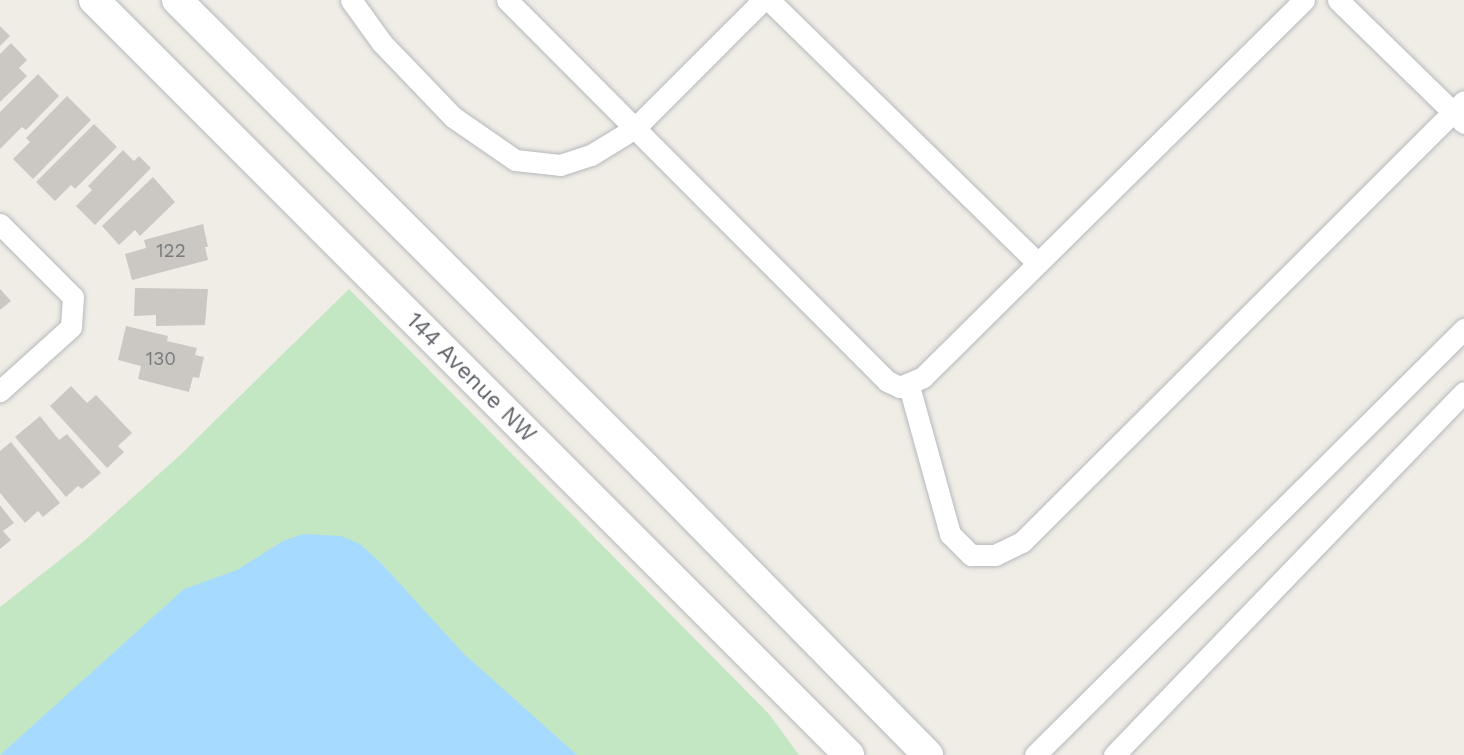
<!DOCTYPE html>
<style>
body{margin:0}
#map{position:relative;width:1464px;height:755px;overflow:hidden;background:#f0ede6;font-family:"Work Sans",sans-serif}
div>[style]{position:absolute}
.green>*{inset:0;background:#c3e7c3}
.water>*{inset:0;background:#a7daff}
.building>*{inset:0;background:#cbc8c3}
.roads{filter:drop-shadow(0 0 2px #b6b8bc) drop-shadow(0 0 2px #b6b8bc)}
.minor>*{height:21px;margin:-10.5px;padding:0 10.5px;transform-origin:10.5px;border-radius:10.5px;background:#fff}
.secondary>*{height:30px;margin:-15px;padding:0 15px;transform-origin:15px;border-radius:15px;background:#fff}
span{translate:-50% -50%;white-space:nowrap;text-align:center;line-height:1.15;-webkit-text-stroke:5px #fff;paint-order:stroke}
.number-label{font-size:19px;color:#787b7d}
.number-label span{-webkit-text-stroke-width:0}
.street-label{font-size:23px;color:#5d6166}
</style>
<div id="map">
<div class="green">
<div style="clip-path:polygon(349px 289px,769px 714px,799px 755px,0 755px,0 607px,84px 541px,178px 457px)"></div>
</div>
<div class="water">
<div style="clip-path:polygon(303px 534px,341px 536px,360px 544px,381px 563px,464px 654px,577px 755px,0 755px,184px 589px,237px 570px,283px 541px)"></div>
</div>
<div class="building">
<div style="clip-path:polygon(0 26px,10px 36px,0 46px)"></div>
<div style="clip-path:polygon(11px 43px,27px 60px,19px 68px,27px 76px,0 102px,0 54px)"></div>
<div style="clip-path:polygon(38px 74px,59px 96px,26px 130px,22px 127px,0 149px,0 112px)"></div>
<div style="clip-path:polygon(67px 96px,91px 120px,33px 179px,13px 159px,30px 142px,26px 138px)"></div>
<div style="clip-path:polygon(94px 124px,117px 147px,75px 189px,71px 185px,55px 201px,36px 182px)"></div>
<div style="clip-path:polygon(123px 150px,134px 161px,139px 156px,151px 168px,95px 225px,76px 206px,92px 190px,88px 186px)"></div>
<div style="clip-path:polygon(153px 177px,175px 202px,140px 236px,135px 230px,119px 245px,102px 226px)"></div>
<div style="clip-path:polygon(203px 224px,208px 247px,205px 247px,208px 260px,132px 280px,125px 254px,146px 248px,144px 240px)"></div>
<div style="clip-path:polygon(135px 288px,208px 289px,205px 325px,156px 326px,156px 315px,134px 316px)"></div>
<div style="clip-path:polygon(0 289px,11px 301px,0 310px)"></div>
<div style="clip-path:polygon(126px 326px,168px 336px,167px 341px,197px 348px,195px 355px,204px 357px,199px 378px,193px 377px,189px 392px,138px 379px,141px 366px,118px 360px)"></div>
<div style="clip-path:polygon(71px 386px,87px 403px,96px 395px,132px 433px,118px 446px,124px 452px,107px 468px,50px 406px)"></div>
<div style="clip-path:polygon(40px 416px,59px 440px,67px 434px,101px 473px,82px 489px,78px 486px,66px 497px,15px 437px)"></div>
<div style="clip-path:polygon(11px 442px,60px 503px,43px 517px,38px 511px,25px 523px,0 493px,0 451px)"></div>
<div style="clip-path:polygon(0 505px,14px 523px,3px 531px,11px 540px,0 549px)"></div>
</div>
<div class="roads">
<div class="minor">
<div style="left:351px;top:0;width:53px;rotate:54.2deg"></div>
<div style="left:382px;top:43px;width:103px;rotate:46.2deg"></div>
<div style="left:453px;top:117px;width:75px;rotate:34.7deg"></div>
<div style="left:515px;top:160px;width:45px;rotate:6.3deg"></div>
<div style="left:560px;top:165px;width:33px;rotate:-18deg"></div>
<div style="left:591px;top:155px;width:52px;rotate:-31.5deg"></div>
<div style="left:635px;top:128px;width:181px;rotate:-45deg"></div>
<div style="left:507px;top:0;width:538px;rotate:45.08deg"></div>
<div style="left:887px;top:381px;width:14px;rotate:25deg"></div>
<div style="left:900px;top:387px;width:25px;rotate:-23deg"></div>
<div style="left:923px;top:377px;width:536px;rotate:-44.7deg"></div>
<div style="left:769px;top:0;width:376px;rotate:44.4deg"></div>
<div style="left:1338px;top:0;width:176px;rotate:44.3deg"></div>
<div style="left:0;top:224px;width:103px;rotate:45deg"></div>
<div style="left:73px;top:297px;width:30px;rotate:94deg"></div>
<div style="left:71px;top:327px;width:96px;rotate:138deg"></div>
<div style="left:909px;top:386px;width:154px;rotate:74.5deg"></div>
<div style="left:950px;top:534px;width:30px;rotate:45deg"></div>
<div style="left:971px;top:555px;width:24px"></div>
<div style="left:995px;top:555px;width:30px;rotate:-26deg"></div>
<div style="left:1022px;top:542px;width:624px;rotate:-44.94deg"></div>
<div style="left:1035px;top:755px;width:605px;rotate:-44.8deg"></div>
<div style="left:1114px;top:755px;width:504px;rotate:-46.04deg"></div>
</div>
<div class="secondary">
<div style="left:94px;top:0;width:1068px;rotate:45deg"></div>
<div style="left:177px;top:0;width:661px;rotate:44.94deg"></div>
<div style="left:645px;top:467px;width:404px;rotate:45.5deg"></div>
</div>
</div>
<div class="number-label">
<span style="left:171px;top:251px">122</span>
<span style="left:161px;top:359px">130</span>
</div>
<div class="street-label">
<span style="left:471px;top:378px;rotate:45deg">144 Avenue NW</span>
</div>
</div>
